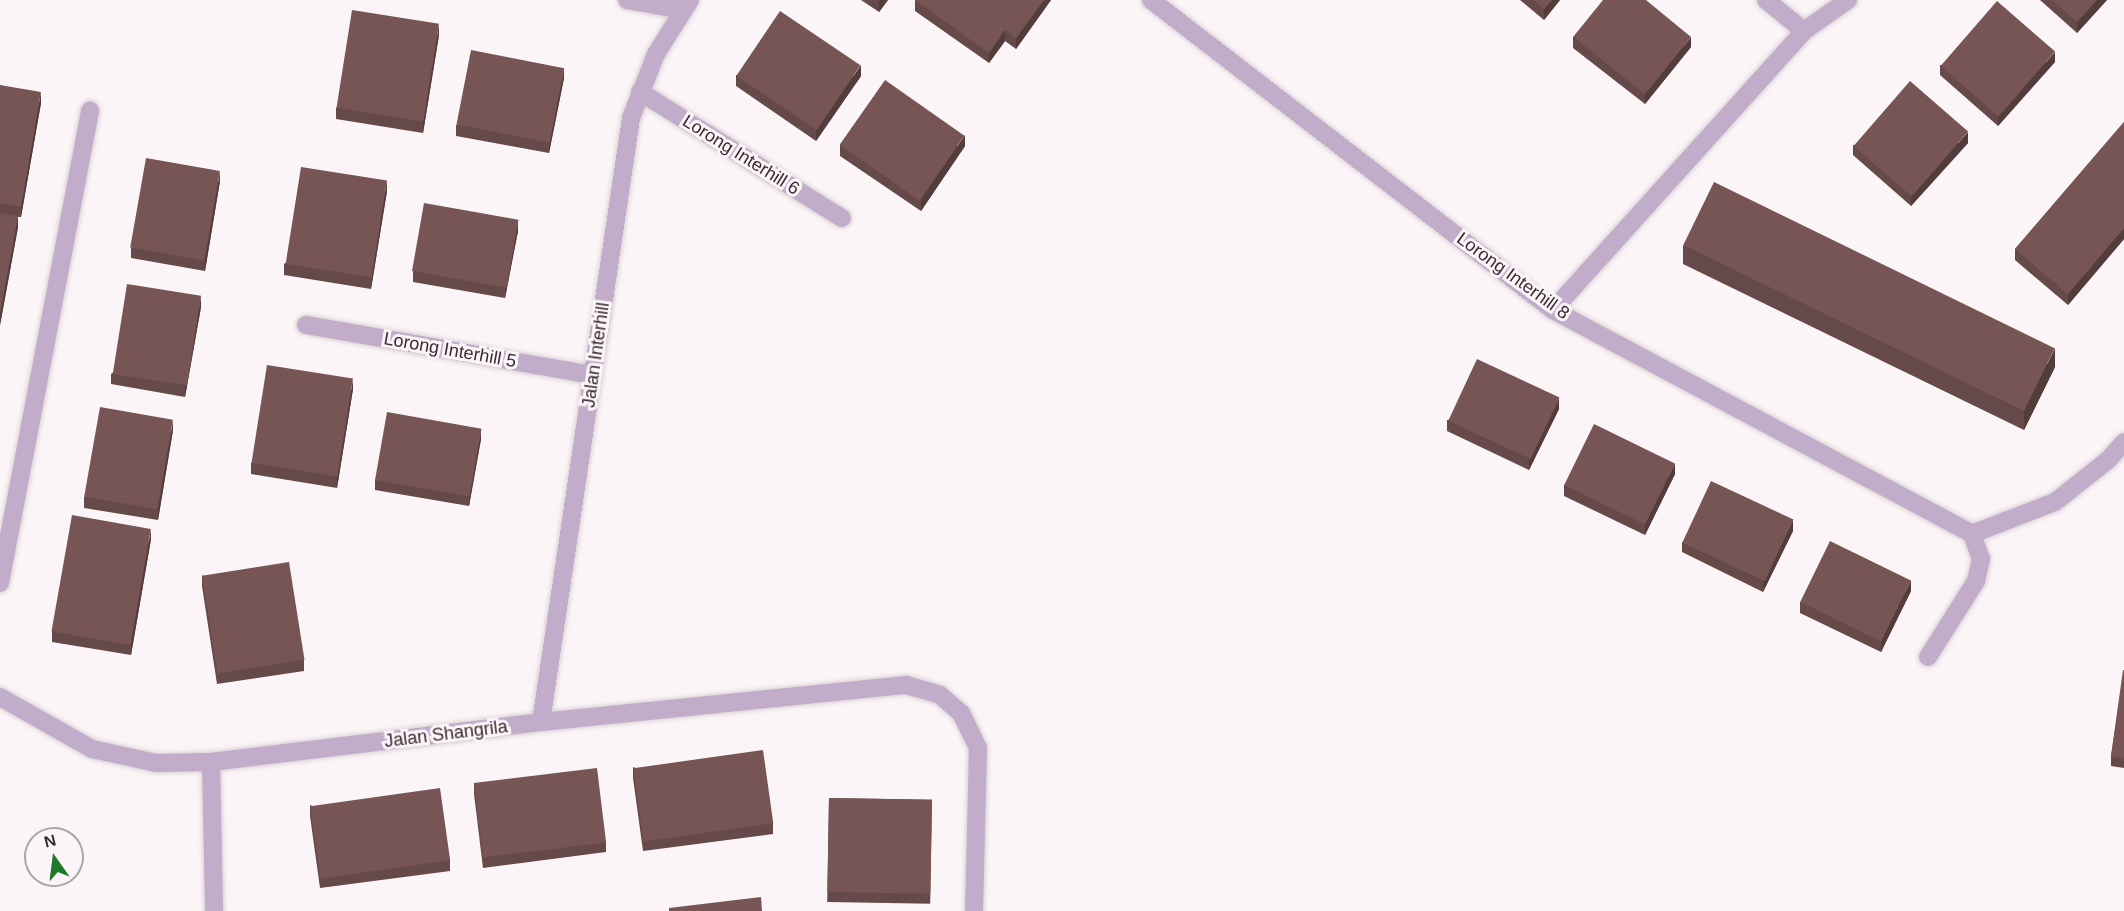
<!DOCTYPE html>
<style>
body{margin:0}
#map{position:relative;width:2124px;height:911px;overflow:hidden;background:#fcf5f8;font-family:Helvetica,sans-serif}
div>[style]{position:absolute}
.roads{filter:drop-shadow(0 0 2px #d9d1d4) drop-shadow(0 0 2px #d9d1d4)}
.minor>*{height:18px;margin:-9px;padding:0 9px;transform-origin:9px;border-radius:9px;background:#c1acca}
.wall>*{inset:0;background:#664949;transform-origin:0 0}
.shaded-wall>*{inset:0;background:#533c3c}
.building>*{inset:0;background:#755;transform-origin:0 0}
span{translate:-50% -50%;white-space:nowrap;text-align:center;line-height:1.15;-webkit-text-stroke:6px #fcf5f8;paint-order:stroke}
.street-label{font-size:18px;color:#382b31}
.north{position:absolute;left:24px;top:827px;width:60px;height:60px;box-sizing:border-box;background:#fcf5f8;border:2px solid #aea4a8;border-radius:50%;rotate:346deg;font-size:16px;font-weight:700;line-height:24px;text-align:center;color:#382b31}
.north::after{content:'';display:block;margin:auto;width:21px;height:27px;background:#1e7928;clip-path:polygon(50% 0,100% 100%,50% 72%,0 100%)}
</style>
<div id="map">
<div class="roads">
<div class="minor">
<div style="left:627px;top:0;width:57px;rotate:10.1deg"></div>
<div style="left:1151px;top:0;width:508px;rotate:37.64deg"></div>
<div style="left:1553px;top:310px;width:475px;rotate:28.1deg"></div>
<div style="left:1766px;top:0;width:49px;rotate:39.2deg"></div>
<div style="left:640px;top:92px;width:238px;rotate:32deg"></div>
<div style="left:1553px;top:310px;width:375px;rotate:-48deg"></div>
<div style="left:1804px;top:31px;width:54px;rotate:-35.2deg"></div>
<div style="left:306px;top:325px;width:291px;rotate:9.9deg"></div>
<div style="left:1972px;top:534px;width:89px;rotate:-21.1deg"></div>
<div style="left:2055px;top:502px;width:68px;rotate:-38.4deg"></div>
<div style="left:2108px;top:460px;width:24px;rotate:-48deg"></div>
<div style="left:0;top:583px;width:481px;rotate:-79.2deg"></div>
<div style="left:1928px;top:657px;width:90px;rotate:-57.7deg"></div>
<div style="left:1976px;top:581px;width:23px;rotate:-77deg"></div>
<div style="left:1981px;top:559px;width:27px;rotate:-110deg"></div>
<div style="left:0;top:697px;width:106px;rotate:29.5deg"></div>
<div style="left:92px;top:749px;width:66px;rotate:12.3deg"></div>
<div style="left:156px;top:763px;width:55px;rotate:-1deg"></div>
<div style="left:211px;top:762px;width:332px;rotate:-6.9deg"></div>
<div style="left:541px;top:722px;width:367px;rotate:-5.8deg"></div>
<div style="left:906px;top:685px;width:35px;rotate:16deg"></div>
<div style="left:940px;top:695px;width:28px;rotate:41deg"></div>
<div style="left:961px;top:713px;width:39px;rotate:64deg"></div>
<div style="left:978px;top:748px;width:163px;rotate:91.4deg"></div>
<div style="left:541px;top:722px;width:611px;rotate:-81.52deg"></div>
<div style="left:631px;top:118px;width:69px;rotate:-68.7deg"></div>
<div style="left:656px;top:54px;width:64px;rotate:-57.8deg"></div>
<div style="left:211px;top:762px;width:149px;rotate:88.8deg"></div>
</div>
</div>
<div class="wall">
<div style="clip-path:polygon(861px 0,888px 0,879px 12px)"></div>
<div style="clip-path:polygon(915px 0,1051px 0,1016px 49px,1005px 41px,989px 63px,915px 11px)"></div>
<div style="clip-path:polygon(1520px 0,1560px 0,1544px 20px)"></div>
<div style="clip-path:polygon(2040px 0,2107px 0,2077px 33px)"></div>
<div style="clip-path:polygon(439px 35px,423px 133px,336px 119px,336px 108px)"></div>
<div style="clip-path:polygon(1573px 37px,1691px 47px,1645px 104px,1573px 48px)"></div>
<div style="clip-path:polygon(2055px 62px,1998px 126px,1940px 75px,1940px 65px)"></div>
<div style="clip-path:polygon(736px 75px,861px 76px,816px 141px,736px 86px)"></div>
<div style="clip-path:polygon(564px 78px,549px 153px,456px 136px,456px 125px)"></div>
<div style="clip-path:polygon(0 85px,41px 103px,21px 217px,18px 217px,18px 227px,0 325px)"></div>
<div style="clip-path:polygon(2124px 122px,2124px 239px,2068px 305px,2015px 260px,2015px 249px)"></div>
<div style="clip-path:polygon(1968px 143px,1911px 206px,1853px 155px,1853px 145px)"></div>
<div style="clip-path:polygon(840px 145px,965px 146px,921px 211px,840px 156px)"></div>
<div style="clip-path:polygon(220px 181px,205px 271px,131px 258px,131px 248px)"></div>
<div style="clip-path:polygon(387px 191px,371px 289px,284px 275px,284px 264px)"></div>
<div style="clip-path:polygon(518px 231px,505px 298px,413px 282px,413px 271px)"></div>
<div style="clip-path:polygon(1683px 245px,2055px 367px,2024px 430px,1683px 264px)"></div>
<div style="clip-path:polygon(201px 307px,185px 397px,111px 384px,111px 374px)"></div>
<div style="clip-path:polygon(353px 389px,337px 488px,251px 474px,251px 463px)"></div>
<div style="clip-path:polygon(1559px 409px,1529px 470px,1447px 431px,1447px 420px)"></div>
<div style="clip-path:polygon(173px 430px,158px 520px,84px 508px,84px 497px)"></div>
<div style="clip-path:polygon(481px 439px,469px 506px,375px 490px,375px 480px)"></div>
<div style="clip-path:polygon(1675px 474px,1645px 535px,1564px 496px,1564px 485px)"></div>
<div style="clip-path:polygon(1793px 531px,1763px 592px,1682px 552px,1682px 542px)"></div>
<div style="clip-path:polygon(151px 539px,131px 655px,52px 642px,52px 631px)"></div>
<div style="clip-path:polygon(202px 575px,304px 660px,304px 671px,217px 684px,202px 586px)"></div>
<div style="clip-path:polygon(1911px 591px,1881px 652px,1800px 613px,1800px 602px)"></div>
<div style="clip-path:polygon(2124px 670px,2124px 768px,2111px 766px,2111px 756px)"></div>
<div style="clip-path:polygon(633px 767px,773px 823px,773px 834px,643px 851px,633px 778px)"></div>
<div style="clip-path:polygon(474px 783px,606px 842px,606px 852px,483px 868px,474px 794px)"></div>
<div style="left:829px;top:798px;width:103px;height:104px;rotate:1deg"></div>
<div style="clip-path:polygon(310px 805px,450px 860px,450px 871px,320px 888px,310px 816px)"></div>
</div>
<div class="shaded-wall">
<div style="clip-path:polygon(880px 0,888px 0,879px 12px,879px 2px)"></div>
<div style="clip-path:polygon(1044px 0,1051px 0,1016px 49px,1016px 38px)"></div>
<div style="clip-path:polygon(1552px 0,1560px 0,1544px 20px,1544px 9px)"></div>
<div style="clip-path:polygon(2097px 0,2107px 0,2077px 33px,2077px 22px)"></div>
<div style="clip-path:polygon(439px 24px,439px 35px,423px 133px,423px 122px)"></div>
<div style="clip-path:polygon(1005px 30px,1005px 41px,989px 63px,989px 53px)"></div>
<div style="clip-path:polygon(1691px 37px,1691px 47px,1645px 104px,1645px 94px)"></div>
<div style="clip-path:polygon(2055px 52px,2055px 62px,1998px 126px,1998px 116px)"></div>
<div style="clip-path:polygon(861px 65px,861px 76px,816px 141px,816px 130px)"></div>
<div style="clip-path:polygon(564px 68px,564px 78px,549px 153px,549px 143px)"></div>
<div style="clip-path:polygon(41px 92px,41px 103px,21px 217px,21px 207px)"></div>
<div style="clip-path:polygon(1968px 132px,1968px 143px,1911px 206px,1911px 196px)"></div>
<div style="clip-path:polygon(965px 135px,965px 146px,921px 211px,921px 200px)"></div>
<div style="clip-path:polygon(220px 171px,220px 181px,205px 271px,205px 260px)"></div>
<div style="clip-path:polygon(387px 180px,387px 191px,371px 289px,371px 278px)"></div>
<div style="clip-path:polygon(18px 216px,18px 227px,0 325px,0 314px)"></div>
<div style="clip-path:polygon(518px 220px,518px 231px,505px 298px,505px 287px)"></div>
<div style="clip-path:polygon(2124px 228px,2124px 239px,2068px 305px,2068px 294px)"></div>
<div style="clip-path:polygon(201px 296px,201px 307px,185px 397px,185px 386px)"></div>
<div style="clip-path:polygon(2055px 348px,2055px 367px,2024px 430px,2024px 411px)"></div>
<div style="clip-path:polygon(353px 379px,353px 389px,337px 488px,337px 477px)"></div>
<div style="clip-path:polygon(1559px 398px,1559px 409px,1529px 470px,1529px 460px)"></div>
<div style="clip-path:polygon(173px 420px,173px 430px,158px 520px,158px 510px)"></div>
<div style="clip-path:polygon(481px 429px,481px 439px,469px 506px,469px 496px)"></div>
<div style="clip-path:polygon(1675px 463px,1675px 474px,1645px 535px,1645px 524px)"></div>
<div style="clip-path:polygon(1793px 520px,1793px 531px,1763px 592px,1763px 581px)"></div>
<div style="clip-path:polygon(151px 529px,151px 539px,131px 655px,131px 644px)"></div>
<div style="clip-path:polygon(1911px 580px,1911px 591px,1881px 652px,1881px 642px)"></div>
</div>
<div class="building">
<div style="clip-path:polygon(915px 0,1044px 0,1016px 38px,1005px 30px,989px 53px)"></div>
<div style="clip-path:polygon(1533px 0,1552px 0,1544px 9px)"></div>
<div style="clip-path:polygon(1603px 0,1646px 0,1691px 37px,1645px 94px,1573px 37px)"></div>
<div style="clip-path:polygon(2052px 0,2097px 0,2077px 22px)"></div>
<div style="left:1997px;top:1px;width:77px;height:86px;rotate:41deg"></div>
<div style="left:352px;top:10px;width:88px;height:99px;rotate:9deg"></div>
<div style="left:780px;top:11px;width:97px;height:78px;rotate:34deg"></div>
<div style="left:471px;top:50px;width:95px;height:76px;rotate:11deg"></div>
<div style="left:885px;top:80px;width:97px;height:79px;rotate:35deg"></div>
<div style="left:1910px;top:81px;width:77px;height:86px;rotate:41deg"></div>
<div style="clip-path:polygon(0 85px,41px 92px,21px 207px,0 203px)"></div>
<div style="clip-path:polygon(2124px 122px,2124px 228px,2068px 294px,2015px 249px)"></div>
<div style="left:146px;top:158px;width:75px;height:91px;rotate:10deg"></div>
<div style="left:301px;top:167px;width:87px;height:98px;rotate:9deg"></div>
<div style="left:1714px;top:182px;width:379px;height:70px;rotate:26deg"></div>
<div style="left:424px;top:203px;width:96px;height:69px;rotate:10deg"></div>
<div style="clip-path:polygon(0 213px,18px 216px,0 314px)"></div>
<div style="left:127px;top:284px;width:75px;height:91px;rotate:9deg"></div>
<div style="left:1477px;top:359px;width:91px;height:68px;rotate:25deg"></div>
<div style="left:267px;top:365px;width:87px;height:99px;rotate:9deg"></div>
<div style="left:100px;top:407px;width:74px;height:91px;rotate:10deg"></div>
<div style="left:387px;top:412px;width:96px;height:69px;rotate:10deg"></div>
<div style="left:1594px;top:424px;width:90px;height:68px;rotate:26deg"></div>
<div style="left:1711px;top:481px;width:91px;height:68px;rotate:25deg"></div>
<div style="left:72px;top:515px;width:80px;height:118px;rotate:10deg"></div>
<div style="left:1830px;top:541px;width:90px;height:68px;rotate:26deg"></div>
<div style="left:289px;top:562px;width:99px;height:88px;rotate:81deg"></div>
<div style="clip-path:polygon(2123px 670px,2124px 670px,2124px 758px,2111px 756px)"></div>
<div style="left:763px;top:750px;width:74px;height:131px;rotate:82deg"></div>
<div style="left:597px;top:768px;width:75px;height:124px;rotate:83deg"></div>
<div style="left:440px;top:788px;width:73px;height:131px;rotate:82deg"></div>
<div style="left:829px;top:798px;width:103px;height:94px;rotate:1deg"></div>
<div style="clip-path:polygon(761px 897px,762px 911px,669px 911px,669px 908px)"></div>
</div>
<div class="street-label">
<span style="left:741px;top:155px;rotate:32deg">Lorong Interhill 6</span>
<span style="left:1513px;top:276px;rotate:36deg">Lorong Interhill 8</span>
<span style="left:450px;top:350px;rotate:10deg">Lorong Interhill 5</span>
<span style="left:596px;top:355px;rotate:-82deg">Jalan Interhill</span>
<span style="left:446px;top:734px;rotate:-7deg">Jalan Shangrila</span>
</div>
<div class="north">N</div>
</div>
